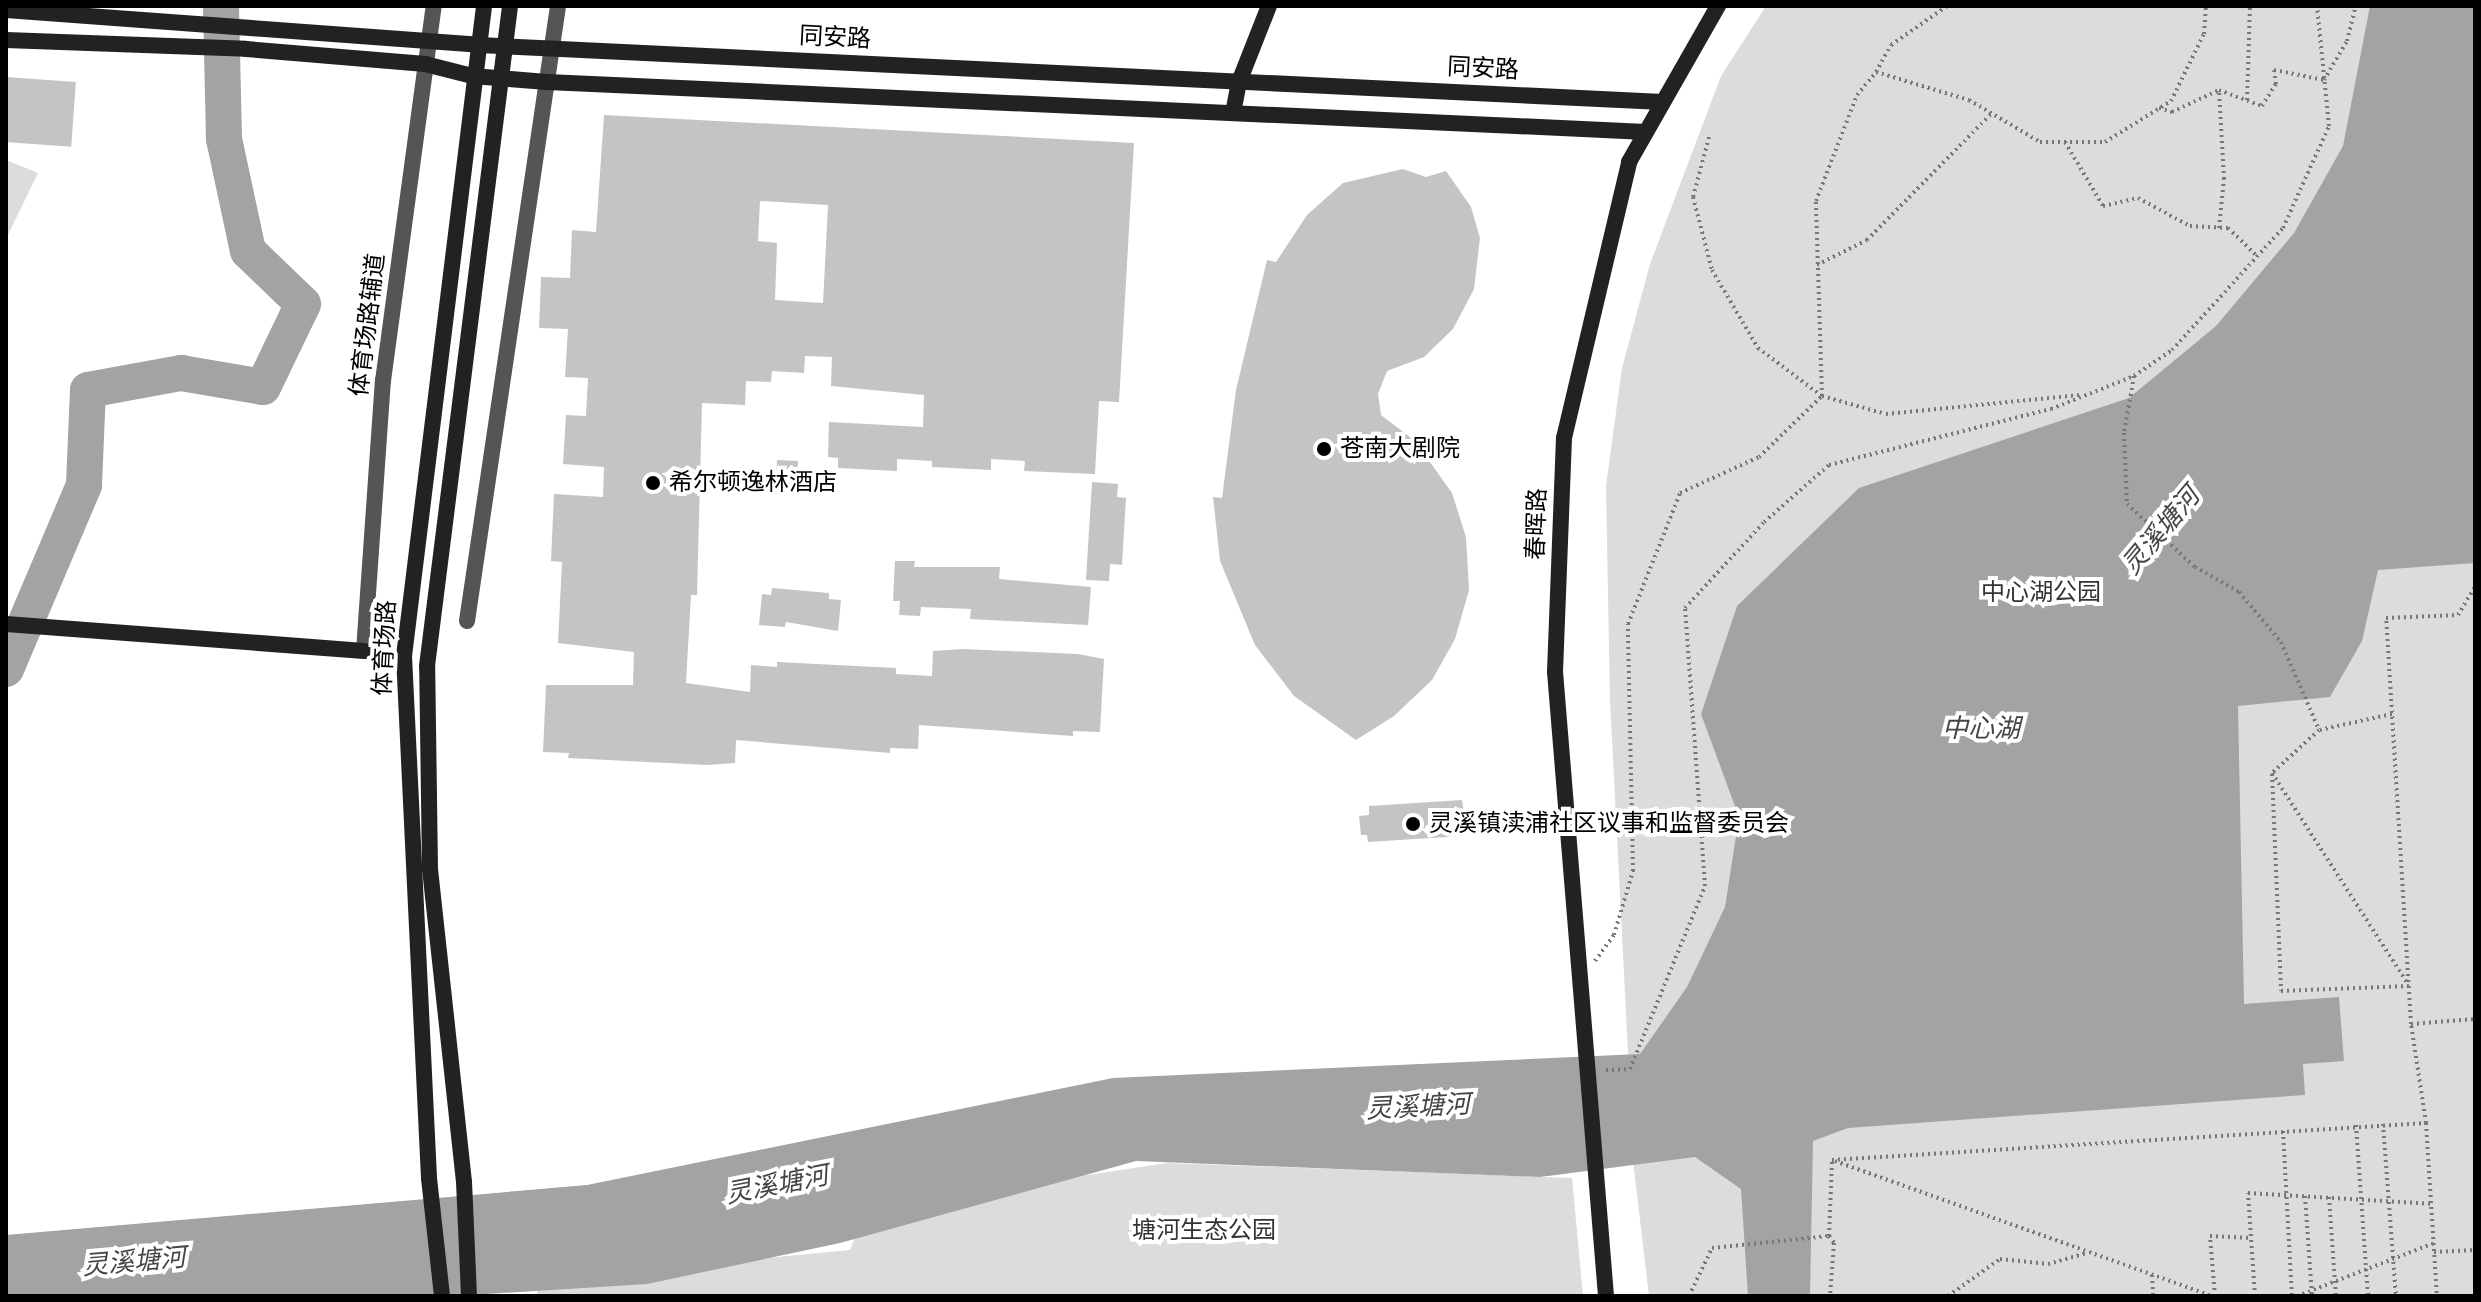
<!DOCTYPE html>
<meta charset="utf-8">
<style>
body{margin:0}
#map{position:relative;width:2481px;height:1302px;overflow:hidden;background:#fff;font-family:"Work Sans","Noto Sans SC",sans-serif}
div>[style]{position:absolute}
.green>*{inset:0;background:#dcdcdc}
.water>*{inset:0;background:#a3a3a3}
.river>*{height:36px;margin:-18px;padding:0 18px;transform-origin:18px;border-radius:18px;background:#a3a3a3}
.building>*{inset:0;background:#c4c4c4;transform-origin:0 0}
.path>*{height:4px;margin-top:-2px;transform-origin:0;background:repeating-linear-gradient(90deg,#777 0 2px,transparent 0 6px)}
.street>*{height:16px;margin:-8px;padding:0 8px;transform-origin:8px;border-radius:8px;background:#555}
.secondary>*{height:16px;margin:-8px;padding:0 8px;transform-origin:8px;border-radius:8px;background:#222}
.dots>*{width:22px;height:22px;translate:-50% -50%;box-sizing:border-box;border:4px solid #fff;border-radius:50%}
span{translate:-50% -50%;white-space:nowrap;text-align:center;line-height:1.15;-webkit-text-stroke:8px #fff;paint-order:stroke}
.street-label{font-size:24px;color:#000}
.poi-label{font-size:24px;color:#000}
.left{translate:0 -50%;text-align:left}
.park-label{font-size:24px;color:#333}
.water-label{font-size:26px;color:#444;font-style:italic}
.frame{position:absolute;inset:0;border:8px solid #000;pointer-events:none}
</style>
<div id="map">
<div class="green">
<div style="clip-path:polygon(1766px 6px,2475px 6px,2475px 1296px,1649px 1296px,1634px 1169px,1610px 700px,1606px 486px,1622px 368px,1650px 264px,1721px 76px)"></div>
<div style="clip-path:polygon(6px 160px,38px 173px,6px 239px)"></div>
<div style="clip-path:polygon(1167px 1163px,1572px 1178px,1583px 1296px,537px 1296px,537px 1280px,850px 1250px,867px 1208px)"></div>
</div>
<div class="water">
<div style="clip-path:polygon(2370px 6px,2475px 6px,2475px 563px,2378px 570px,2362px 641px,2330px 697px,2238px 706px,2244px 1004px,2339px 997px,2344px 1061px,2303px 1064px,2305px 1095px,1848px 1128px,1813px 1141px,1810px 1296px,1748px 1296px,1741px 1189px,1695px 1157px,1540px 1177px,1136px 1161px,840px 1243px,647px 1284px,454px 1296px,6px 1296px,6px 1235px,587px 1185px,1113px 1078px,1640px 1054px,1687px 987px,1725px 907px,1739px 817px,1701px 714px,1737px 606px,1859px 488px,2129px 398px,2216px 326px,2294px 233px,2343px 146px)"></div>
</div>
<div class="river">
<div style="left:6px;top:669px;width:200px;rotate:-67deg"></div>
<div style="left:84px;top:485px;width:95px;rotate:-87.6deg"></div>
<div style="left:88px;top:390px;width:95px;rotate:-10.4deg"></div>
<div style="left:181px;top:373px;width:83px;rotate:9.7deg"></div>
<div style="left:263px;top:387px;width:92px;rotate:-64.3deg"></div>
<div style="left:303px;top:304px;width:76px;rotate:-136.1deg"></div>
<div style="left:248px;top:251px;width:115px;rotate:-102.1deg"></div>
<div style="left:224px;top:139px;width:133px;rotate:-91.3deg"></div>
</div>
<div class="building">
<div style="left:6px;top:77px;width:70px;height:65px;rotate:4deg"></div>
<div style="clip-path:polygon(evenodd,604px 115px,1134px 143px,1119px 402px,1099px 401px,1095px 474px,1024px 471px,1025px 461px,991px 459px,991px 470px,932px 467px,932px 461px,897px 459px,897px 471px,838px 468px,838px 458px,828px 457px,829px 422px,923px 427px,924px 395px,831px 386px,832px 357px,805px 356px,804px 373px,772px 371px,771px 382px,746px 381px,745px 405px,702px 403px,697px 595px,691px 595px,686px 683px,750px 692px,751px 665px,777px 667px,777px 662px,896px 668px,896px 674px,932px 676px,933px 651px,962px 649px,1078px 654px,1104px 659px,1100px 732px,1073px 731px,1073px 736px,919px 725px,918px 749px,890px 748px,890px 753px,736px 740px,735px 763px,707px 765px,568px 758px,569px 753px,543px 752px,546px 685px,633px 685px,634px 652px,558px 643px,562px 562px,551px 561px,554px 494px,603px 497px,604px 467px,563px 464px,566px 415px,586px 416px,588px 378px,565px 377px,568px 329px,539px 328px,541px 277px,570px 278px,572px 230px,596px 232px,604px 115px,760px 201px,828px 205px,823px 303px,775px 300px,777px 243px,758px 241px,760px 201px)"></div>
<div style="clip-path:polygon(1403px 169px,1426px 177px,1446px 171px,1471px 207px,1480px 238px,1474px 289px,1453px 329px,1424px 357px,1387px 371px,1378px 394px,1381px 415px,1415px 441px,1452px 493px,1466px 537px,1469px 590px,1455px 639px,1432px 680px,1394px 716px,1356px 740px,1294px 696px,1255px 645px,1220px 561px,1213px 497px,1222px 498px,1236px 390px,1267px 260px,1276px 262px,1307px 215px,1343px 183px)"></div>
<div style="left:777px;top:460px;width:21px;height:21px;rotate:3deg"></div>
<div style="clip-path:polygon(1092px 482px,1118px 484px,1117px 497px,1126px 498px,1122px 565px,1110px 564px,1109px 581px,1086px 580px)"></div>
<div style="clip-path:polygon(895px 561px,915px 561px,914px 567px,1000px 567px,999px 579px,1091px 587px,1088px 625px,970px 619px,971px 609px,921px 607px,920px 616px,899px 615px,900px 601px,893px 601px)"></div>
<div style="clip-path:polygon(772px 588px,829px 593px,829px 599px,841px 600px,838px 631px,786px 622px,785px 627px,759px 625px,762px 594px,771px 595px)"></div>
<div style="clip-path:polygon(1462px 800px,1467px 831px,1463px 836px,1368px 842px,1367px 835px,1361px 835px,1359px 816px,1369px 815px,1369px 806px)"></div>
</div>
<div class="path">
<div style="left:1876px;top:72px;width:31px;rotate:-61deg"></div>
<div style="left:1891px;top:45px;width:68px;rotate:-34.9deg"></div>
<div style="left:2247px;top:100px;width:94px;rotate:-88.2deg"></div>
<div style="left:2159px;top:108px;width:14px;rotate:17deg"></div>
<div style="left:2172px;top:112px;width:52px;rotate:-25.1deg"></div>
<div style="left:1709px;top:137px;width:62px;rotate:104.9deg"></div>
<div style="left:1693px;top:197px;width:75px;rotate:75.4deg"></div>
<div style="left:1712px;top:270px;width:91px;rotate:59.5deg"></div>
<div style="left:1758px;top:348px;width:80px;rotate:36.9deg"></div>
<div style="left:2065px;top:142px;width:74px;rotate:59.3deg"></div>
<div style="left:2103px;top:206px;width:36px;rotate:-13deg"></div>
<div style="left:2138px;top:198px;width:59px;rotate:28.3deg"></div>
<div style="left:2190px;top:226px;width:38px;rotate:3deg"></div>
<div style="left:2228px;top:228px;width:42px;rotate:44deg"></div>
<div style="left:2219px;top:228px;width:49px;rotate:-84.2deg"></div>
<div style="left:2224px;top:179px;width:89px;rotate:-93.2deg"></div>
<div style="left:2219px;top:90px;width:46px;rotate:20.4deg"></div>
<div style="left:2262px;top:106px;width:26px;rotate:-58deg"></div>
<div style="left:2276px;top:84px;width:14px;rotate:-98deg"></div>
<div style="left:2274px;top:70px;width:51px;rotate:11.3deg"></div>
<div style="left:2324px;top:80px;width:45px;rotate:-59.5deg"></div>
<div style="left:2347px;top:41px;width:36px;rotate:-76deg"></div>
<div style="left:1817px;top:265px;width:56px;rotate:-26.6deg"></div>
<div style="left:1867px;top:240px;width:178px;rotate:-45.5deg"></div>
<div style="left:2134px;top:376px;width:58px;rotate:100deg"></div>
<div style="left:2124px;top:433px;width:71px;rotate:87.6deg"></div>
<div style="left:2127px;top:504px;width:93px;rotate:42.8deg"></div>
<div style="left:2195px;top:567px;width:51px;rotate:29.6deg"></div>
<div style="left:2239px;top:592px;width:65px;rotate:50deg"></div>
<div style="left:2281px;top:642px;width:96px;rotate:66.6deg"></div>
<div style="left:1822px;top:396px;width:195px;rotate:-91.8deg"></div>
<div style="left:1816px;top:201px;width:114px;rotate:-68.9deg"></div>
<div style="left:1857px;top:95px;width:30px;rotate:-50deg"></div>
<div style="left:1876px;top:72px;width:97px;rotate:16.8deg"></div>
<div style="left:1969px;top:100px;width:82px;rotate:30.6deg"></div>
<div style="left:2040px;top:142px;width:65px"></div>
<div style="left:2105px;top:142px;width:78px;rotate:-31.8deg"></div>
<div style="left:2171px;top:101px;width:75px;rotate:-63.8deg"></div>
<div style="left:2204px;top:34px;width:28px;rotate:-86deg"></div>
<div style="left:2392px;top:714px;width:75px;rotate:167.6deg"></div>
<div style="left:2319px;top:730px;width:64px;rotate:137.5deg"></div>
<div style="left:2272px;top:773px;width:251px;rotate:57.2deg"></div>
<div style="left:2272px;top:774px;width:217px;rotate:87.6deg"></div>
<div style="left:2281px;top:991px;width:128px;rotate:-2.2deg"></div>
<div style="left:1595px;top:961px;width:32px;rotate:-54deg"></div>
<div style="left:1614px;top:935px;width:67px;rotate:-73.5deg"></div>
<div style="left:1633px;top:871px;width:247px;rotate:-91.2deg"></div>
<div style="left:1628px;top:624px;width:141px;rotate:-68.3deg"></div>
<div style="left:1680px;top:493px;width:87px;rotate:-24.5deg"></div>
<div style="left:1759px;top:457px;width:88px;rotate:-44.1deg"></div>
<div style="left:1822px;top:396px;width:66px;rotate:15.7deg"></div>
<div style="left:1886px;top:414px;width:196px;rotate:-5.6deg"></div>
<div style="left:2411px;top:1024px;width:407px;rotate:-93.5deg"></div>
<div style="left:2386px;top:618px;width:72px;rotate:-2.4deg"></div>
<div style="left:2458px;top:615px;width:33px;rotate:-59deg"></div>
<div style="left:1606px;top:1070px;width:24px;rotate:-2deg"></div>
<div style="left:1630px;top:1069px;width:198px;rotate:-67.7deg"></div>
<div style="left:1705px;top:886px;width:279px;rotate:-94.1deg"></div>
<div style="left:1685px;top:608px;width:117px;rotate:-47.4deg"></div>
<div style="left:1764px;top:522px;width:86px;rotate:-41.2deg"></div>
<div style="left:1829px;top:465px;width:229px;rotate:-14.2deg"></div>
<div style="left:2051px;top:409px;width:89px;rotate:-21.7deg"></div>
<div style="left:2134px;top:376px;width:46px;rotate:-34.4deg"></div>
<div style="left:2172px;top:350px;width:165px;rotate:-47.7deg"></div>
<div style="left:2283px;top:228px;width:112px;rotate:-65.7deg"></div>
<div style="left:2329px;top:126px;width:121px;rotate:-95.7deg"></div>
<div style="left:2426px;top:1123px;width:173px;rotate:86.4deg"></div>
<div style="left:2383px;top:1124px;width:172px;rotate:85.7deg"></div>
<div style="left:2356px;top:1125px;width:171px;rotate:86deg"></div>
<div style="left:2283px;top:1131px;width:165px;rotate:86.9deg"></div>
<div style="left:1835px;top:1161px;width:401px;rotate:19.7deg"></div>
<div style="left:2305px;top:1196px;width:100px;rotate:86deg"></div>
<div style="left:2329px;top:1197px;width:99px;rotate:86deg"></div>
<div style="left:1829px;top:1236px;width:9px;rotate:54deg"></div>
<div style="left:1834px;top:1243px;width:53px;rotate:94.3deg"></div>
<div style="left:2434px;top:1252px;width:41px;rotate:-2.8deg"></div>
<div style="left:2152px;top:1275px;width:21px;rotate:87deg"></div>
<div style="left:1689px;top:1296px;width:53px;rotate:-64.4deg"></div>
<div style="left:1712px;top:1248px;width:118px;rotate:-5.9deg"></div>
<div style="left:1829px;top:1236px;width:76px;rotate:-87.7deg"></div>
<div style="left:1832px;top:1160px;width:595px;rotate:-3.56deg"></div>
<div style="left:2426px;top:1123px;width:100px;rotate:-98.6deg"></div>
<div style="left:2411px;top:1024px;width:64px;rotate:-4.5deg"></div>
<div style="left:1948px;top:1296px;width:64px;rotate:-35.4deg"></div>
<div style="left:2000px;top:1259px;width:48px;rotate:5.9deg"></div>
<div style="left:2048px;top:1264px;width:41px;rotate:-15.8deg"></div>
<div style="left:2215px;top:1296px;width:60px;rotate:-94.8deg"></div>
<div style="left:2210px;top:1236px;width:41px;rotate:2.8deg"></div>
<div style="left:2255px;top:1296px;width:103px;rotate:-93.9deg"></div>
<div style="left:2248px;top:1193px;width:183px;rotate:3.4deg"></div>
<div style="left:2297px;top:1296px;width:147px;rotate:-21.1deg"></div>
</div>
<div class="street">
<div style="left:467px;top:621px;width:622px;rotate:-81.58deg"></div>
<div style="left:364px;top:651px;width:271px;rotate:-86deg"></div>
<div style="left:383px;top:381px;width:378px;rotate:-82.3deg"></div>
</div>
<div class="secondary">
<div style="left:6px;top:10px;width:474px;rotate:4.2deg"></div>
<div style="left:479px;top:45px;width:1185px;rotate:2.76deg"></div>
<div style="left:6px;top:40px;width:240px;rotate:2.1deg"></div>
<div style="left:246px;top:49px;width:180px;rotate:4.8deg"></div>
<div style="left:425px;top:64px;width:49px;rotate:14.3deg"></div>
<div style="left:472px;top:76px;width:75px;rotate:4.6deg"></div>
<div style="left:547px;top:82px;width:1100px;rotate:2.6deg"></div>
<div style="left:1233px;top:113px;width:32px;rotate:-79deg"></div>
<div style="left:1239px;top:82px;width:82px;rotate:-68.5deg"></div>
<div style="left:6px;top:624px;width:359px;rotate:4.3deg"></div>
<div style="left:442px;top:1296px;width:119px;rotate:-96.3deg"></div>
<div style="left:429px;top:1178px;width:523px;rotate:-92.74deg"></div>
<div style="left:404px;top:656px;width:655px;rotate:-82.98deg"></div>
<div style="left:469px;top:1296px;width:114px;rotate:-92.5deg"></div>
<div style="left:464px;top:1182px;width:315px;rotate:-96.2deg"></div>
<div style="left:430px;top:869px;width:203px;rotate:-90.8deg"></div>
<div style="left:427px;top:666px;width:665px;rotate:-82.83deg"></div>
<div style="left:1606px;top:1296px;width:626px;rotate:-94.67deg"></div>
<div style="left:1555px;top:672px;width:234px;rotate:-87.8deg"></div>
<div style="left:1564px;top:438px;width:284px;rotate:-76.7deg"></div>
<div style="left:1629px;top:162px;width:180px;rotate:-60.3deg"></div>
</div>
<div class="dots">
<div style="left:1324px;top:449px;background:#000"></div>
<div style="left:653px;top:483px;background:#000"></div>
<div style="left:1413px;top:824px;background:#000"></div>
</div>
<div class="street-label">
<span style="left:835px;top:38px;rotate:3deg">同安路</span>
<span style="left:1483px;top:69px;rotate:3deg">同安路</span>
<span style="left:368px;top:325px;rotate:-83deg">体育场路辅道</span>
<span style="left:1537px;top:524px;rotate:-88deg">春晖路</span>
<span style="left:385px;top:648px;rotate:-87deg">体育场路</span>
</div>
<div class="poi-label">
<span class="left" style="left:1340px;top:449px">苍南大剧院</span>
<span class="left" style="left:669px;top:483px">希尔顿逸林酒店</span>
<span class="left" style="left:1429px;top:824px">灵溪镇渎浦社区议事和监督委员会</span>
</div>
<div class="park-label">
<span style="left:2041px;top:593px">中心湖公园</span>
<span style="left:1204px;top:1231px">塘河生态公园</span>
</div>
<div class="water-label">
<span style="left:2161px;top:531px;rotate:-50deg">灵溪塘河</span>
<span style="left:1981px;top:729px">中心湖</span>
<span style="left:1418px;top:1107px;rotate:-3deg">灵溪塘河</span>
<span style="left:777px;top:1185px;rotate:-11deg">灵溪塘河</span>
<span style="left:134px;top:1262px;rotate:-5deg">灵溪塘河</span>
</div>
<div class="frame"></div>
</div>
